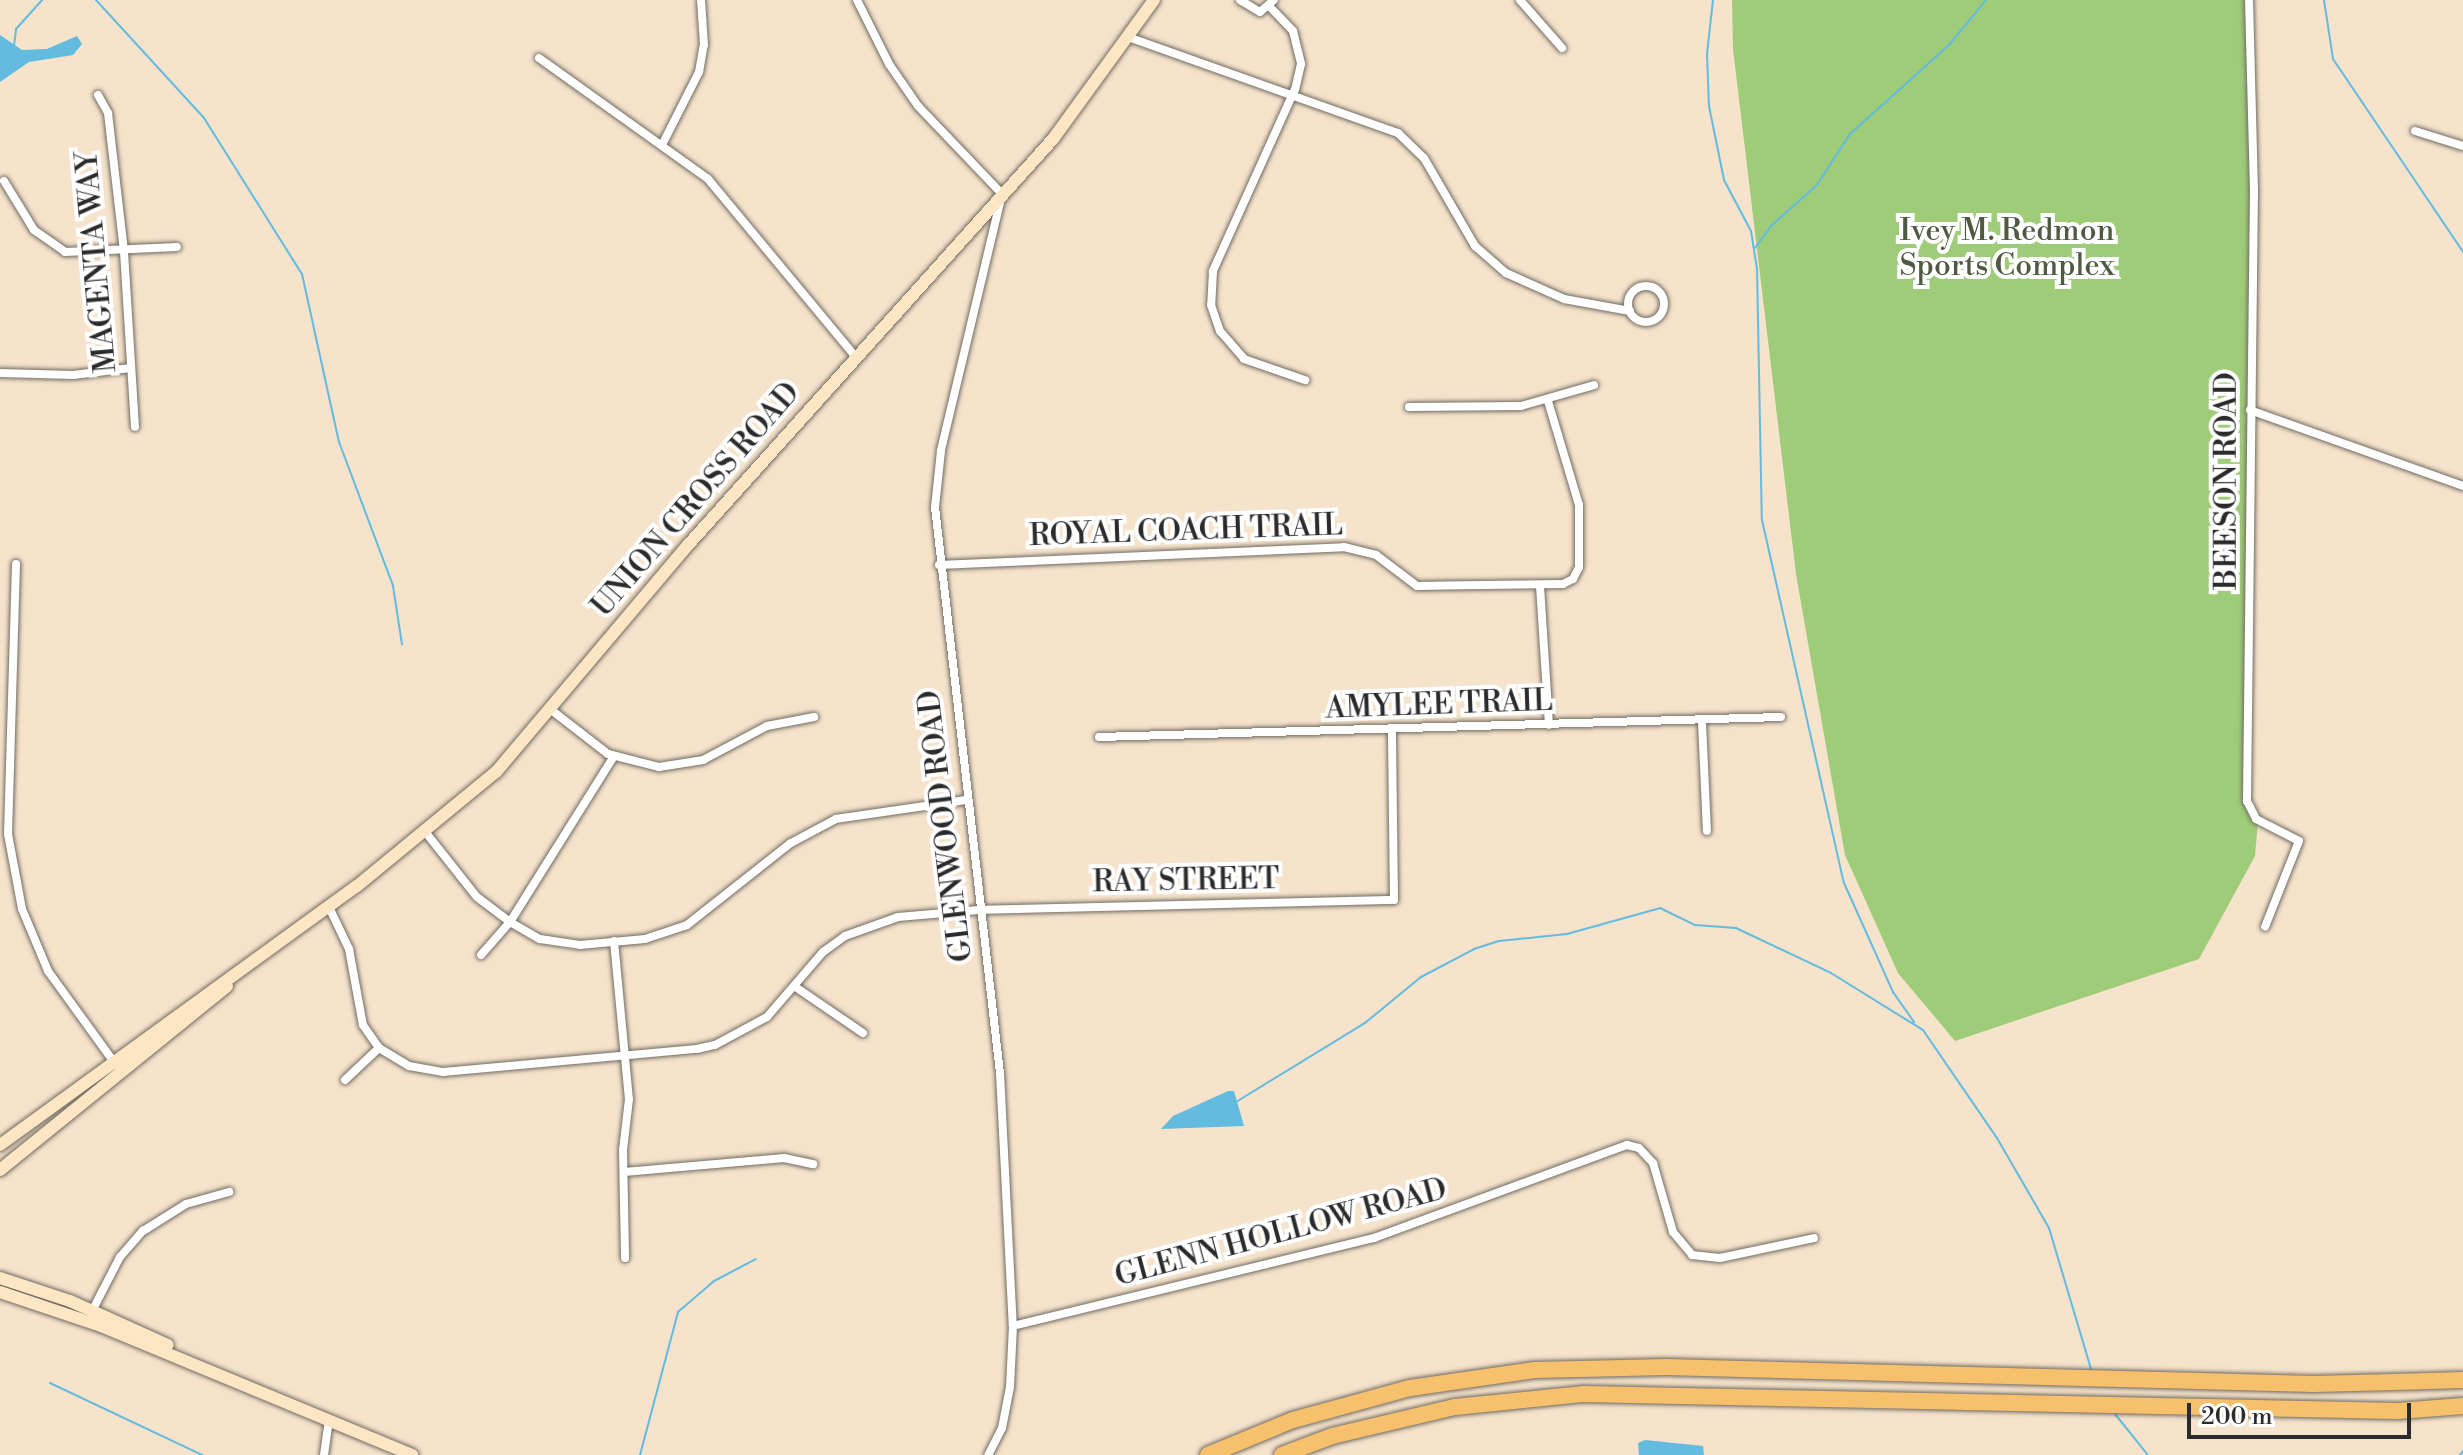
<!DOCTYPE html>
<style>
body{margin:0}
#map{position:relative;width:2463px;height:1455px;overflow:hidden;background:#f5e3cb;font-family:"Libre Bodoni",serif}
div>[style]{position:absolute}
.green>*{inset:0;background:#9fcc79}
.water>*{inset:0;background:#63bbe0}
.stream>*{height:2px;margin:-1px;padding:0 1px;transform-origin:1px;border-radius:1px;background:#63bbe0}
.roads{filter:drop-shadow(0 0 2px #726b63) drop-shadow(0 0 2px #726b63)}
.street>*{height:8px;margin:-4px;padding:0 4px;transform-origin:4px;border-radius:4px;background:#fff}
.street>.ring{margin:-4px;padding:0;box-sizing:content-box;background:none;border:8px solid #fff;border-radius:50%}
.secondary>*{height:12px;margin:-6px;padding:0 6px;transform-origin:6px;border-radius:6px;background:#fce6c4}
.highway>*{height:16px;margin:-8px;padding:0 8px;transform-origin:8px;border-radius:8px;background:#f7c06c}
span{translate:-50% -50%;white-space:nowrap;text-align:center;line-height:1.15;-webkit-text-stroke:8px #fff;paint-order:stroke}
.park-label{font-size:30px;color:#4e5b42}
.street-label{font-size:30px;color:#2b2b2b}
.scale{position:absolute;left:2187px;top:1403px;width:224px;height:36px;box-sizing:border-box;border:4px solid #2b2b2b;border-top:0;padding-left:10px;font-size:24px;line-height:28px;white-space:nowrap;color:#2b2b2b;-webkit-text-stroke:6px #fff;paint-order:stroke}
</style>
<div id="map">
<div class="green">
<div style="clip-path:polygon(1732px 0,2249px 0,2254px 191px,2247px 801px,2258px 821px,2255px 856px,2199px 959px,1955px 1041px,1898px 973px,1845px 855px,1796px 574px,1733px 49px)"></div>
</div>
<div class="water">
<div style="clip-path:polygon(0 35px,22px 50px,47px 49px,77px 36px,82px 44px,73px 55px,29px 62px,0 82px)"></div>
<div style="clip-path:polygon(1228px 1091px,1234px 1091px,1244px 1126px,1161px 1129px,1173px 1116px)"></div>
<div style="clip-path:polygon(1645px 1440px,1703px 1446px,1704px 1455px,1639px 1455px,1638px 1443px)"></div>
</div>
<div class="stream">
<div style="left:96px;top:0;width:160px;rotate:47.5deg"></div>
<div style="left:204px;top:118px;width:184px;rotate:57.9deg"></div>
<div style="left:302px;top:274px;width:172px;rotate:77.6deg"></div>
<div style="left:339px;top:442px;width:154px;rotate:69.4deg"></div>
<div style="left:393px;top:586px;width:59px;rotate:81.2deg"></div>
<div style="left:1713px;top:0;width:54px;rotate:96.3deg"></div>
<div style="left:1707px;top:54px;width:52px;rotate:87.8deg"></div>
<div style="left:1709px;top:106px;width:76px;rotate:78.5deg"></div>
<div style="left:1724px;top:180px;width:58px;rotate:62.1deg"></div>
<div style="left:1751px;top:231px;width:37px;rotate:81deg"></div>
<div style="left:1757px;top:268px;width:252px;rotate:88.9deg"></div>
<div style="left:1762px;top:520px;width:372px;rotate:77.3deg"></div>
<div style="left:1844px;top:883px;width:120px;rotate:65.8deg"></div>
<div style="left:1893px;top:992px;width:37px;rotate:55deg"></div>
<div style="left:2324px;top:0;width:60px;rotate:81.3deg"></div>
<div style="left:2333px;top:59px;width:233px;rotate:56deg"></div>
<div style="left:14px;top:46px;width:17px;rotate:-83deg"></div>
<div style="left:16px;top:29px;width:39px;rotate:-48deg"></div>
<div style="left:1755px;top:248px;width:29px;rotate:-54deg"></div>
<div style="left:1772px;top:225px;width:59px;rotate:-41.6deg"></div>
<div style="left:1816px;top:186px;width:62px;rotate:-56.8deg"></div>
<div style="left:1850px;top:134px;width:133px;rotate:-42deg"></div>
<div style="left:1949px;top:45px;width:58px;rotate:-50.6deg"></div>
<div style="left:1236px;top:1102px;width:151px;rotate:-31.5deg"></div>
<div style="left:1365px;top:1023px;width:72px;rotate:-39.4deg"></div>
<div style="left:1421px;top:977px;width:60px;rotate:-27.8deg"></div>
<div style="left:1474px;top:949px;width:26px;rotate:-18deg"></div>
<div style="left:1499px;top:941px;width:68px;rotate:-5.9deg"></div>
<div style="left:1567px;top:934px;width:97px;rotate:-15.6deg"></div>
<div style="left:1660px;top:908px;width:39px;rotate:26deg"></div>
<div style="left:1695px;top:925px;width:41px;rotate:4.2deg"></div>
<div style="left:1736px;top:928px;width:105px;rotate:25.3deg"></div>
<div style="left:1831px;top:973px;width:108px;rotate:31.8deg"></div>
<div style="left:1923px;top:1030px;width:131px;rotate:55.6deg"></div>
<div style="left:1997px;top:1138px;width:104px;rotate:60deg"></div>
<div style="left:2049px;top:1228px;width:147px;rotate:73.4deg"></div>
<div style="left:50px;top:1383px;width:168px;rotate:25.3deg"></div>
<div style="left:2115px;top:1414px;width:53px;rotate:51.2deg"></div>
<div style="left:640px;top:1455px;width:148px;rotate:-75.1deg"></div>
<div style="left:678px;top:1312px;width:48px;rotate:-40.7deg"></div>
<div style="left:714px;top:1281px;width:47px;rotate:-27.6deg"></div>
<div style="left:2460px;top:1455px;width:5px;rotate:-53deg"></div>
</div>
<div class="roads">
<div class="street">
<div style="left:857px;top:0;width:72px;rotate:63.4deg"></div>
<div style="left:889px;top:64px;width:51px;rotate:55.4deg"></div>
<div style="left:918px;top:106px;width:122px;rotate:46.3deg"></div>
<div style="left:1002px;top:194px;width:264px;rotate:103.4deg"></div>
<div style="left:941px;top:451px;width:56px;rotate:96.1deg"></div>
<div style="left:935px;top:507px;width:570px;rotate:83.45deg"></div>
<div style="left:1000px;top:1073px;width:253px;rotate:87.1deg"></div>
<div style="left:1013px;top:1326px;width:61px;rotate:92.8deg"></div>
<div style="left:1010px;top:1387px;width:42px;rotate:101deg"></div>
<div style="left:1002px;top:1428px;width:30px;rotate:117deg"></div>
<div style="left:1240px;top:0;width:23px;rotate:31deg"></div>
<div style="left:1260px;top:12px;width:18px;rotate:-41deg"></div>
<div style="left:1520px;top:0;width:64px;rotate:48.8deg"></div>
<div style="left:2249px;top:0;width:191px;rotate:88.5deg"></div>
<div style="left:2254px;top:191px;width:610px;rotate:90.66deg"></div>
<div style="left:2247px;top:801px;width:20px;rotate:63deg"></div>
<div style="left:2256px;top:819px;width:48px;rotate:27.1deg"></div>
<div style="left:2299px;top:841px;width:92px;rotate:111.6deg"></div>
<div style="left:1270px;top:7px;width:33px;rotate:46deg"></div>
<div style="left:1293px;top:31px;width:34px;rotate:76deg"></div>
<div style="left:1301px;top:64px;width:26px;rotate:103deg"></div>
<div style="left:1295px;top:89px;width:200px;rotate:114.3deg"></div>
<div style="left:1213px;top:271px;width:34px;rotate:93deg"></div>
<div style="left:1211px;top:305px;width:28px;rotate:71deg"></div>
<div style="left:1220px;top:331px;width:37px;rotate:49deg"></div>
<div style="left:1244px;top:359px;width:65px;rotate:19deg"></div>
<div style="left:1128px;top:37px;width:287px;rotate:19.6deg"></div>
<div style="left:1398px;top:133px;width:36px;rotate:44deg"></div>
<div style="left:1424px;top:158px;width:102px;rotate:59.9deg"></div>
<div style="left:1475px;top:246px;width:41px;rotate:41.1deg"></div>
<div style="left:1506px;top:273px;width:64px;rotate:24.1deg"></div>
<div style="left:1564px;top:299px;width:67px;rotate:10.3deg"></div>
<div style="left:539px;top:58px;width:208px;rotate:35.6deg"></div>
<div style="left:708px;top:179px;width:230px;rotate:50.3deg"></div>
<div style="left:98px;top:95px;width:21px;rotate:61deg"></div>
<div style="left:108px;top:113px;width:140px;rotate:83.4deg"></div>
<div style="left:124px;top:252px;width:175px;rotate:86.4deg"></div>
<div style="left:2415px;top:131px;width:50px;rotate:17.4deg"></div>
<div style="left:663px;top:143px;width:80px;rotate:-63.1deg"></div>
<div style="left:699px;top:72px;width:27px;rotate:-80deg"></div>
<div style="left:704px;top:45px;width:45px;rotate:-93.8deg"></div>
<div style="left:4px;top:181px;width:57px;rotate:58.5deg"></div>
<div style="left:34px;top:230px;width:38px;rotate:35deg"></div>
<div style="left:65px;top:252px;width:112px;rotate:-2.6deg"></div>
<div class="ring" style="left:1628px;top:286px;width:28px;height:28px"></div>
<div style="left:0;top:373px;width:73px;rotate:1.6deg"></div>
<div style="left:73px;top:375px;width:58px;rotate:-6.9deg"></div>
<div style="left:1409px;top:407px;width:112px;rotate:-0.5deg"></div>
<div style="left:1521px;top:406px;width:76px;rotate:-16deg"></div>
<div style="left:2250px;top:410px;width:226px;rotate:19.6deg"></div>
<div style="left:16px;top:564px;width:270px;rotate:91.7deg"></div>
<div style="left:8px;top:834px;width:76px;rotate:79.4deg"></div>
<div style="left:22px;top:909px;width:67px;rotate:67.2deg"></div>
<div style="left:48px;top:971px;width:116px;rotate:54.1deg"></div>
<div style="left:939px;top:565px;width:405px;rotate:-2.5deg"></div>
<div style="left:1344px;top:547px;width:33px;rotate:14deg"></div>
<div style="left:1376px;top:555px;width:51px;rotate:37.1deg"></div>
<div style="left:1417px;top:586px;width:146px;rotate:-0.8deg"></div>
<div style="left:1563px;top:584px;width:11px;rotate:-27deg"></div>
<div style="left:1573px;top:579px;width:13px;rotate:-63deg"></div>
<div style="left:1579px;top:567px;width:62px;rotate:-90deg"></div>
<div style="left:1579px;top:505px;width:109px;rotate:-106.6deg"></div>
<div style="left:1540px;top:586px;width:139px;rotate:86.3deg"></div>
<div style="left:550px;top:709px;width:73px;rotate:37.8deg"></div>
<div style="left:608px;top:754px;width:53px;rotate:14.3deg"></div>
<div style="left:659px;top:767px;width:45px;rotate:-9deg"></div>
<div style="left:703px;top:760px;width:72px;rotate:-28deg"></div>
<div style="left:767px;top:726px;width:48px;rotate:-10.8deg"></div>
<div style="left:1702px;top:722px;width:109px;rotate:87.4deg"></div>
<div style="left:1099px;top:737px;width:682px;rotate:-1.68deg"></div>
<div style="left:427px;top:834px;width:80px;rotate:51.6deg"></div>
<div style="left:477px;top:897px;width:41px;rotate:37.1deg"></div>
<div style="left:510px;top:922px;width:34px;rotate:30deg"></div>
<div style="left:540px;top:939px;width:40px;rotate:8.5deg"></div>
<div style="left:580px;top:945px;width:65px;rotate:-5.3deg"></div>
<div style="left:645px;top:939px;width:44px;rotate:-18.4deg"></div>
<div style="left:687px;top:925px;width:132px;rotate:-38.3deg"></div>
<div style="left:791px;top:843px;width:51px;rotate:-28.1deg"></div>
<div style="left:836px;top:819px;width:131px;rotate:-8.3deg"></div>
<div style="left:329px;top:907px;width:47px;rotate:64.5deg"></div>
<div style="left:349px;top:949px;width:77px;rotate:79.6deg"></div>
<div style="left:363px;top:1025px;width:28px;rotate:55deg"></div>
<div style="left:379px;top:1048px;width:35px;rotate:31deg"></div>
<div style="left:409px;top:1066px;width:35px;rotate:10deg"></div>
<div style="left:443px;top:1072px;width:255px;rotate:-5.2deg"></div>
<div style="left:697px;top:1049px;width:18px;rotate:-13deg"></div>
<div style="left:715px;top:1045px;width:59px;rotate:-28.3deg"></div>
<div style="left:767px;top:1017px;width:86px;rotate:-49.3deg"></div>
<div style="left:823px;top:952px;width:27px;rotate:-36deg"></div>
<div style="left:845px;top:936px;width:56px;rotate:-19.7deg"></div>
<div style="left:898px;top:917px;width:81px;rotate:-4.9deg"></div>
<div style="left:979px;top:910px;width:415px;rotate:-1.4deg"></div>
<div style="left:1394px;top:900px;width:169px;rotate:-90.7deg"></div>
<div style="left:614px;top:941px;width:159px;rotate:84.6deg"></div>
<div style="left:629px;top:1099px;width:51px;rotate:96.7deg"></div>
<div style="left:623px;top:1150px;width:108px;rotate:88.9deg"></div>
<div style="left:481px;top:955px;width:44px;rotate:-48.7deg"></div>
<div style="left:510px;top:922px;width:196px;rotate:-57.9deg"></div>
<div style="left:797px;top:988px;width:80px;rotate:34.3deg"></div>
<div style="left:345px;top:1080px;width:47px;rotate:-43.3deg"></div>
<div style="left:624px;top:1172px;width:161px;rotate:-5deg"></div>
<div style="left:784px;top:1158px;width:30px;rotate:12deg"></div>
<div style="left:90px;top:1315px;width:65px;rotate:-62.7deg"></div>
<div style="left:120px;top:1257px;width:35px;rotate:-49deg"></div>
<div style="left:143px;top:1231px;width:51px;rotate:-32.1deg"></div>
<div style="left:186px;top:1204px;width:45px;rotate:-15.6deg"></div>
<div style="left:1013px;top:1326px;width:372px;rotate:-13.7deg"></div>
<div style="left:1374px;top:1238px;width:270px;rotate:-20.2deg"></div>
<div style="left:1627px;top:1145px;width:12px;rotate:14deg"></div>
<div style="left:1639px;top:1148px;width:21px;rotate:47deg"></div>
<div style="left:1653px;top:1163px;width:72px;rotate:73.8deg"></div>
<div style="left:1673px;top:1232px;width:30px;rotate:50deg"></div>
<div style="left:1692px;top:1255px;width:28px;rotate:6deg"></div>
<div style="left:1720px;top:1258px;width:96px;rotate:-12deg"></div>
<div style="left:324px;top:1455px;width:36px;rotate:-82deg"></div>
</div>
<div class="secondary">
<div style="left:0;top:1145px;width:441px;rotate:-36deg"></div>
<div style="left:357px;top:886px;width:180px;rotate:-39.4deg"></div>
<div style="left:496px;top:772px;width:299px;rotate:-49.8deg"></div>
<div style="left:689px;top:544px;width:545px;rotate:-48.05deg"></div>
<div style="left:1053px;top:139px;width:172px;rotate:-54deg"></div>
<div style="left:0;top:1170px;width:292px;rotate:-39deg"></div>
<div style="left:0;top:1278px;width:74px;rotate:18.2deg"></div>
<div style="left:70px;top:1301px;width:107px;rotate:24.2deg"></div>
<div style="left:0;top:1292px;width:107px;rotate:18.6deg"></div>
<div style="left:101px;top:1326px;width:337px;rotate:22.5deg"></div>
</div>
<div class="highway">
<div style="left:1208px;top:1455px;width:92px;rotate:-22.4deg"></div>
<div style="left:1293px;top:1420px;width:121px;rotate:-15.3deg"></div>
<div style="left:1410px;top:1388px;width:126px;rotate:-8.2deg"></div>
<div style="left:1535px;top:1370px;width:131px;rotate:-1.3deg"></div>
<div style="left:1666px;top:1367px;width:648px;rotate:1.5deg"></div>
<div style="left:2314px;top:1384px;width:149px;rotate:-1.5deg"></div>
<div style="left:1282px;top:1455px;width:53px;rotate:-20.8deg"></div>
<div style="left:1332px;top:1436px;width:126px;rotate:-13.3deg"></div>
<div style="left:1455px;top:1407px;width:130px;rotate:-5.8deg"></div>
<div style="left:1584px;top:1394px;width:814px;rotate:1.2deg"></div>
<div style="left:2398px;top:1411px;width:65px;rotate:-4.4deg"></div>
</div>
</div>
<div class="park-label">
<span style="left:2007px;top:248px">Ivey M. Redmon<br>Sports Complex</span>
</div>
<div class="street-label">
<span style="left:97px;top:262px;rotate:-95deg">MAGENTA WAY</span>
<span style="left:2227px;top:481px;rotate:-90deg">BEESON ROAD</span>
<span style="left:696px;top:500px;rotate:-49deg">UNION CROSS ROAD</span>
<span style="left:1186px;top:531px;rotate:-2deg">ROYAL COACH TRAIL</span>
<span style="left:1439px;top:705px;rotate:-2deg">AMYLEE TRAIL</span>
<span style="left:946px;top:826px;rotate:-97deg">GLENWOOD ROAD</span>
<span style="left:1186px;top:881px;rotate:-1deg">RAY STREET</span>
<span style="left:1281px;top:1233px;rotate:-15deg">GLENN HOLLOW ROAD</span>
</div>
<div class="scale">200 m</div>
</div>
